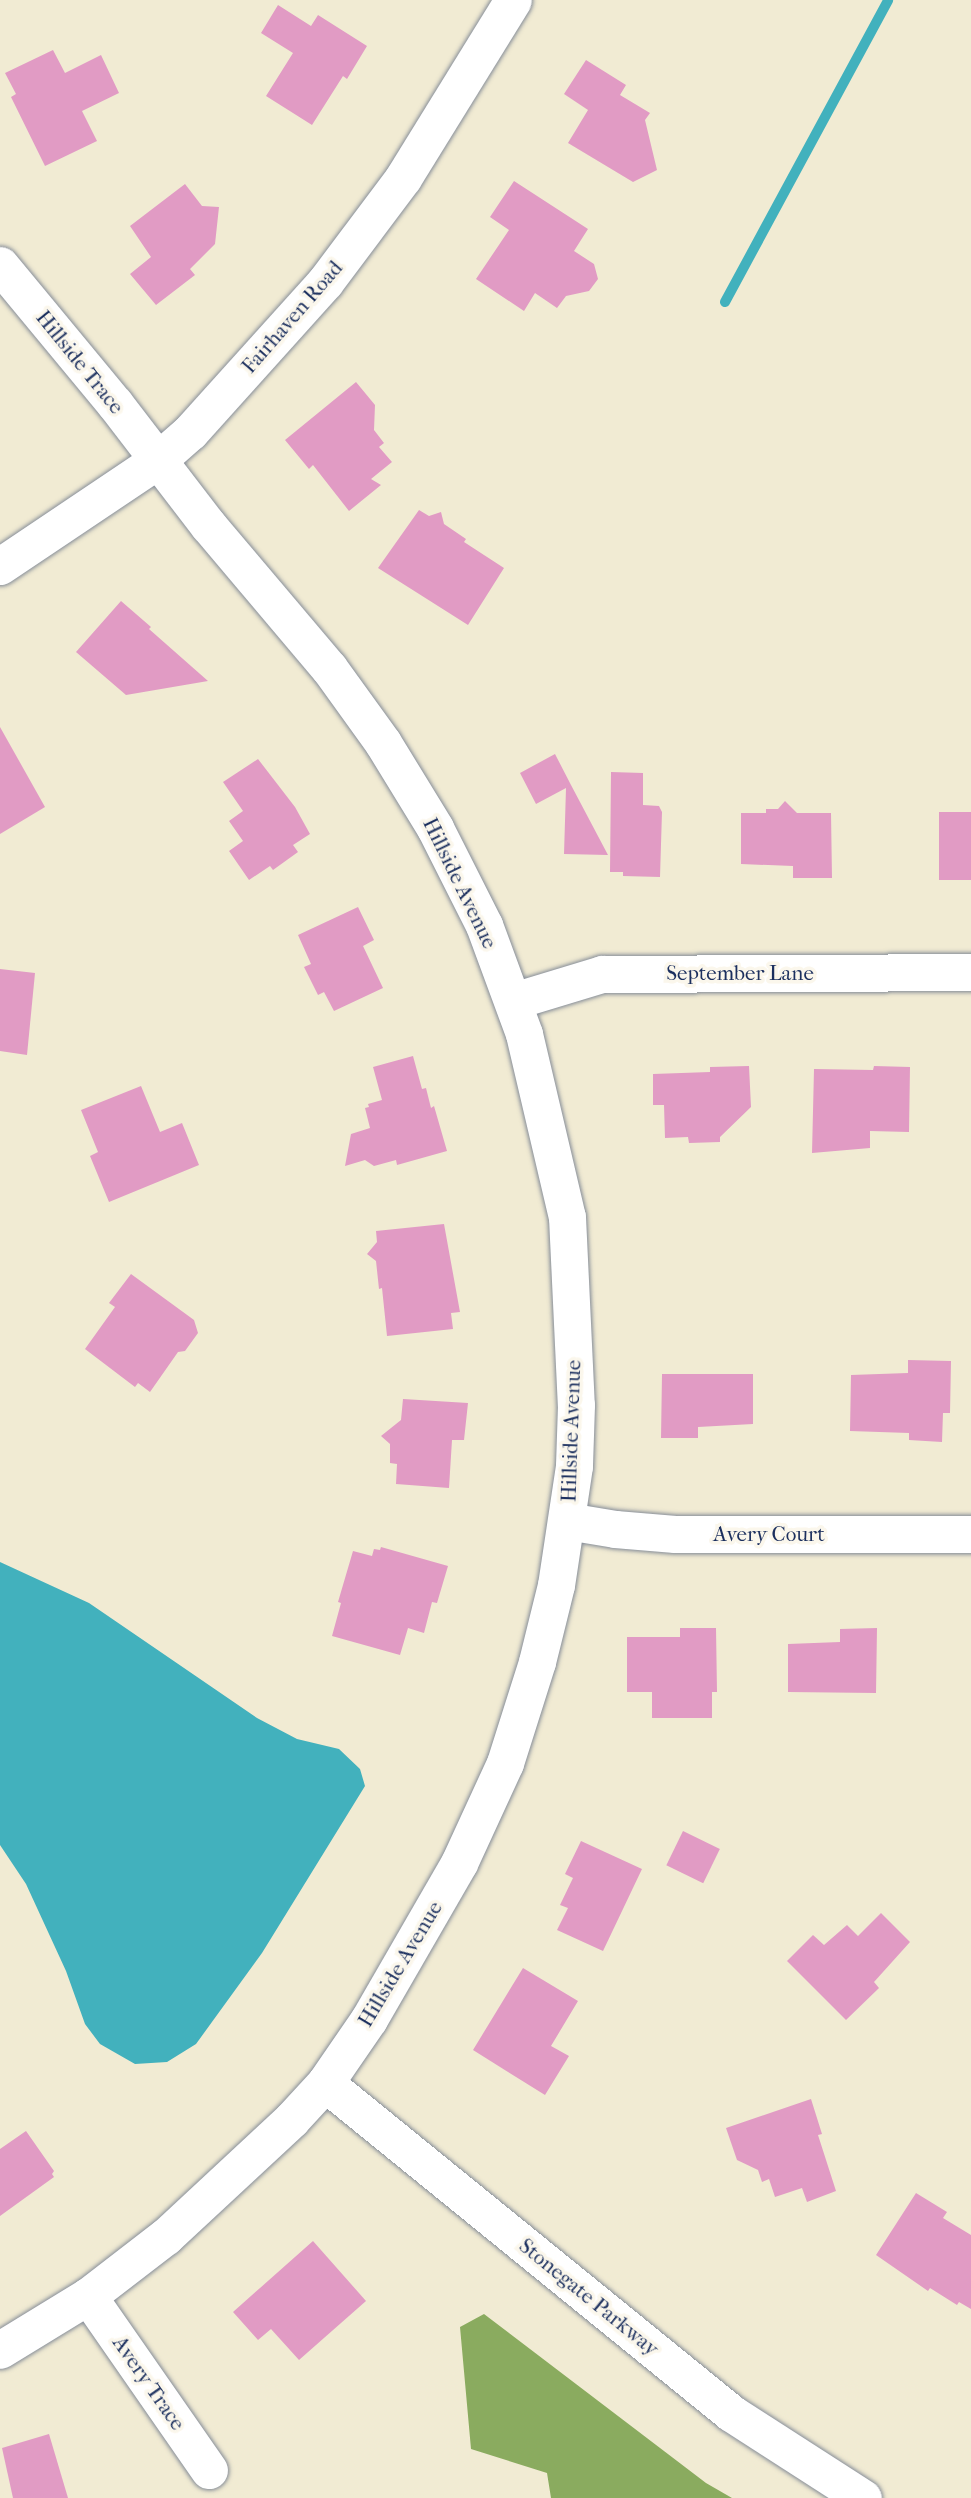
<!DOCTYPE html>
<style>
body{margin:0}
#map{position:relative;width:971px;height:2498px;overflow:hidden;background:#f1ebd3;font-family:"IM FELL French Canon",serif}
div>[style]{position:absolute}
.forest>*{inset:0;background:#8aab5f}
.water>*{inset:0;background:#42b1bd}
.stream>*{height:10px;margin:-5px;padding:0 5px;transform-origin:5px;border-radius:5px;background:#42b1bd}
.building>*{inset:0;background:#e19bc4;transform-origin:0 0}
.roads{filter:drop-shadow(0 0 2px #868d98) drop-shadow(0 0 2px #868d98)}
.street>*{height:37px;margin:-18.5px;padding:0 18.5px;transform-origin:18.5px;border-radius:18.5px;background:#fff}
span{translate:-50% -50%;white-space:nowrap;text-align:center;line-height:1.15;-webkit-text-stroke:7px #fbf7ec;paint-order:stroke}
.street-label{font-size:21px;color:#1b2f5e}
</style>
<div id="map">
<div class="forest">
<div style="clip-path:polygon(484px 2314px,706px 2483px,732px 2498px,551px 2498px,547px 2473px,471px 2449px,460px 2327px)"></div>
</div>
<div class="water">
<div style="clip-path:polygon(0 1562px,89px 1603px,257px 1718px,297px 1739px,339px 1749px,360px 1769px,365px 1786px,262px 1953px,196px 2044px,167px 2062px,135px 2064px,100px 2044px,85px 2024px,66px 1971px,26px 1884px,0 1845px)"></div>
</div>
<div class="stream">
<div style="left:725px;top:302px;width:343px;rotate:-61.6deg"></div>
</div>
<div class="building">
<div style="clip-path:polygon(278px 5px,311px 26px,318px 15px,367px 46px,347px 79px,343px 76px,312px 125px,266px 96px,293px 53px,261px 33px)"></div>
<div style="clip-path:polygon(53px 50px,65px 73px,101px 55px,119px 93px,82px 111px,97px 141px,45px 166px,11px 97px,16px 94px,5px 73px)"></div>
<div style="clip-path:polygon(586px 60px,626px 85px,620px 95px,650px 113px,645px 120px,657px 170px,633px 182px,568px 143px,588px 110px,564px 94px)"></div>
<div style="clip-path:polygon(514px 181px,588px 229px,574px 251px,594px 264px,598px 279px,589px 291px,566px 296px,557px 308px,535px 293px,524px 311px,476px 279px,509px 230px,490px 217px)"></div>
<div style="clip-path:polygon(185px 184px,202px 206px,219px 207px,215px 244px,190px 269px,195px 275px,156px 305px,130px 274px,151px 257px,130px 226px)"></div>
<div style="clip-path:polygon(356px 382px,375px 405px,374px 430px,384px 443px,379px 447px,392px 462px,371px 479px,381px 485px,349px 511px,313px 465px,309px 469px,285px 440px)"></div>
<div style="clip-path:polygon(419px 510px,429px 516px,441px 512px,444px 524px,466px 539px,464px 542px,504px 568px,468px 625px,378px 568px)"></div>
<div style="clip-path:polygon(121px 601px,151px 627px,149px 629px,208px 681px,126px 695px,76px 652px)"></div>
<div style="clip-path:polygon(0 727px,45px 807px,0 834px)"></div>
<div style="clip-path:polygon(555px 754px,571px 785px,608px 855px,564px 854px,566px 788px,536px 804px,520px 773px)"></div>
<div style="clip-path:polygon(258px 759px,295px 807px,310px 834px,293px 845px,298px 852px,273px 870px,270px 866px,249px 880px,229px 851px,243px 841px,229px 821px,243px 811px,223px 782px)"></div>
<div style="clip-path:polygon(611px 772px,643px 773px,643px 805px,659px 806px,662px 812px,660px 877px,623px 876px,623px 872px,610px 872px)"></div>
<div style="clip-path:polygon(785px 801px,797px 813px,831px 813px,832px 878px,793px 878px,793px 866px,741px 864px,741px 813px,766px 813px,766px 809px,778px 809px)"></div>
<div style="left:939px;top:812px;width:32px;height:68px"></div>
<div style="clip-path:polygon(358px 907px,374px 940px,363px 946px,383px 988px,334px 1011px,324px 992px,318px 995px,304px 967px,311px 964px,298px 935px)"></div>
<div style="clip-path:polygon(0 969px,35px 973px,27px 1055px,0 1051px)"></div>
<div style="clip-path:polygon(413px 1056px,422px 1089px,426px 1088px,431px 1108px,434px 1106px,447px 1151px,397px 1165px,396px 1160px,374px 1166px,365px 1160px,345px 1166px,351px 1134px,370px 1128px,365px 1108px,369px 1107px,368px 1104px,382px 1100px,373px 1067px)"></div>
<div style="clip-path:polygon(749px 1066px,751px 1107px,720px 1137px,720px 1142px,689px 1143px,688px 1137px,665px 1138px,664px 1105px,653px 1105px,653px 1074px,710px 1072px,710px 1067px)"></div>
<div style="clip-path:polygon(874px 1066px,910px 1067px,909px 1132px,870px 1131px,870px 1148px,812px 1153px,814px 1069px,873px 1070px)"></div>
<div style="clip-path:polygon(141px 1086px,160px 1132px,182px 1123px,199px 1165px,109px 1202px,90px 1156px,98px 1152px,81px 1110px)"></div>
<div style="clip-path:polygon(444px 1224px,460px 1312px,451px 1313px,453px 1329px,387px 1336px,382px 1288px,379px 1289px,376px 1261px,367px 1254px,377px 1242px,376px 1231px)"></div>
<div style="clip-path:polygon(131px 1274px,194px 1320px,198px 1333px,185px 1351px,178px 1352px,150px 1392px,138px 1383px,135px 1387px,85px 1349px,115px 1307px,109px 1303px)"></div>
<div style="clip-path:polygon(908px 1360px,951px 1361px,950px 1413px,943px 1413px,942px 1442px,909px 1440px,909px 1433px,850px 1431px,851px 1375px,908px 1373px)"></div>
<div style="clip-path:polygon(662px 1374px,753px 1374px,753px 1424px,698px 1427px,698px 1438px,661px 1438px)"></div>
<div style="clip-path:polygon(403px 1399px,468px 1403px,464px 1440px,452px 1440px,449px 1488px,396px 1484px,397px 1464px,390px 1463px,390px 1444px,381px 1436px,401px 1420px)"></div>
<div style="clip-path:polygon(381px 1547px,448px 1566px,437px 1603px,432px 1602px,424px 1633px,408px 1628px,400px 1655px,332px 1636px,341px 1603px,338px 1602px,353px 1551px,372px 1556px,374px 1549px,380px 1550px)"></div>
<div style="clip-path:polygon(680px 1628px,716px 1628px,717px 1692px,712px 1692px,712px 1718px,652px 1718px,652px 1692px,627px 1692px,627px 1637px,680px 1637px)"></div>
<div style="clip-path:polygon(877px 1628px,876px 1693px,788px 1692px,788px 1644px,840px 1642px,840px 1629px)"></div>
<div style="left:683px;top:1831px;width:41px;height:38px;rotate:26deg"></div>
<div style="clip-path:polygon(581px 1841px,642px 1869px,603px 1951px,557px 1930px,568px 1908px,560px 1905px,573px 1878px,565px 1874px)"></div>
<div style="clip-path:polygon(881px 1913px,910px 1942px,874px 1982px,879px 1988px,846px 2020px,787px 1961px,813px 1935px,824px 1945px,847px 1925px,858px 1936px)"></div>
<div style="clip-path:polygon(523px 1968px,578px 2001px,551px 2046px,569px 2056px,545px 2095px,473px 2050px)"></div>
<div style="clip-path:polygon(811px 2099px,822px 2134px,818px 2135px,836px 2191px,807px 2202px,802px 2188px,775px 2197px,769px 2179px,762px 2182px,758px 2170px,737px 2160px,726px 2128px)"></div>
<div style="clip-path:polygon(26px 2131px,54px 2171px,52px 2174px,54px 2177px,0 2216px,0 2149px)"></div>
<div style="clip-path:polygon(916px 2193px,947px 2212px,943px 2218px,971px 2235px,971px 2309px,959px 2302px,957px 2305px,930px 2288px,928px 2291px,876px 2255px)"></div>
<div style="clip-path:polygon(313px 2241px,366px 2301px,299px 2360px,271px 2329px,258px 2340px,233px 2312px)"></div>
<div style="clip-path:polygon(49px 2434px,68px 2498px,13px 2498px,2px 2448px)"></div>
</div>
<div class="roads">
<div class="street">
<div style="left:0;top:265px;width:180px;rotate:50.4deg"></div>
<div style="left:115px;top:404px;width:153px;rotate:52.5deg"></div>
<div style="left:208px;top:525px;width:187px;rotate:49.8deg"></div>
<div style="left:329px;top:668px;width:92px;rotate:54.2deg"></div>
<div style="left:383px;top:743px;width:100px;rotate:58.5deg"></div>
<div style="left:435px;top:828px;width:109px;rotate:63.2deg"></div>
<div style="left:484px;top:925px;width:116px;rotate:69.8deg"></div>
<div style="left:524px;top:1034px;width:188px;rotate:76.8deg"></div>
<div style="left:567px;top:1217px;width:188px;rotate:87.3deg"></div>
<div style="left:576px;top:1405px;width:61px;rotate:91.9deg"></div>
<div style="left:574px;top:1466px;width:120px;rotate:98.6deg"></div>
<div style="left:556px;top:1585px;width:79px;rotate:103.9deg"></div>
<div style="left:537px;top:1662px;width:106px;rotate:107.6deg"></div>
<div style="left:505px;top:1763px;width:110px;rotate:114.7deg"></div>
<div style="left:459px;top:1863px;width:180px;rotate:120deg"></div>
<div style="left:369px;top:2019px;width:78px;rotate:124.5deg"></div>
<div style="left:325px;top:2083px;width:50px;rotate:132.6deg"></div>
<div style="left:291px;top:2120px;width:171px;rotate:137.1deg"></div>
<div style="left:166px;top:2236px;width:98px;rotate:142.4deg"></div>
<div style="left:88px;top:2296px;width:103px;rotate:148.5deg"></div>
<div style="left:0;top:566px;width:190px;rotate:-33.9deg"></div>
<div style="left:158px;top:460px;width:43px;rotate:-41.2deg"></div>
<div style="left:190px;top:432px;width:202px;rotate:-48deg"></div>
<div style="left:325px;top:282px;width:130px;rotate:-53.1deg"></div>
<div style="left:403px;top:178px;width:209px;rotate:-58.3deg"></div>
<div style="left:513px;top:1001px;width:93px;rotate:-16.9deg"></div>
<div style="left:602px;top:974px;width:369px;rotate:-0.3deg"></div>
<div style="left:567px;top:1521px;width:49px;rotate:9.5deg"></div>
<div style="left:615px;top:1529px;width:60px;rotate:4.8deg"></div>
<div style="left:675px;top:1534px;width:296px"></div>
<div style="left:325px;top:2083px;width:523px;rotate:39.1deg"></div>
<div style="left:731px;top:2413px;width:157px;rotate:32.8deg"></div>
<div style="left:88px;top:2296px;width:212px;rotate:55.2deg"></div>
</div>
</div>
<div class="street-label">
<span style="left:292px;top:317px;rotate:-49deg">Fairhaven Road</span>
<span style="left:80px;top:362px;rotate:51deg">Hillside Trace</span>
<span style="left:460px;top:883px;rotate:64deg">Hillside Avenue</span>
<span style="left:740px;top:973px">September Lane</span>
<span style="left:571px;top:1431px;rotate:-88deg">Hillside Avenue</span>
<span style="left:769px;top:1534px">Avery Court</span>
<span style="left:400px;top:1964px;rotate:-59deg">Hillside Avenue</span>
<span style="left:589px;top:2297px;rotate:39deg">Stonegate Parkway</span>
<span style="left:149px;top:2383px;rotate:55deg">Avery Trace</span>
</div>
</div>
